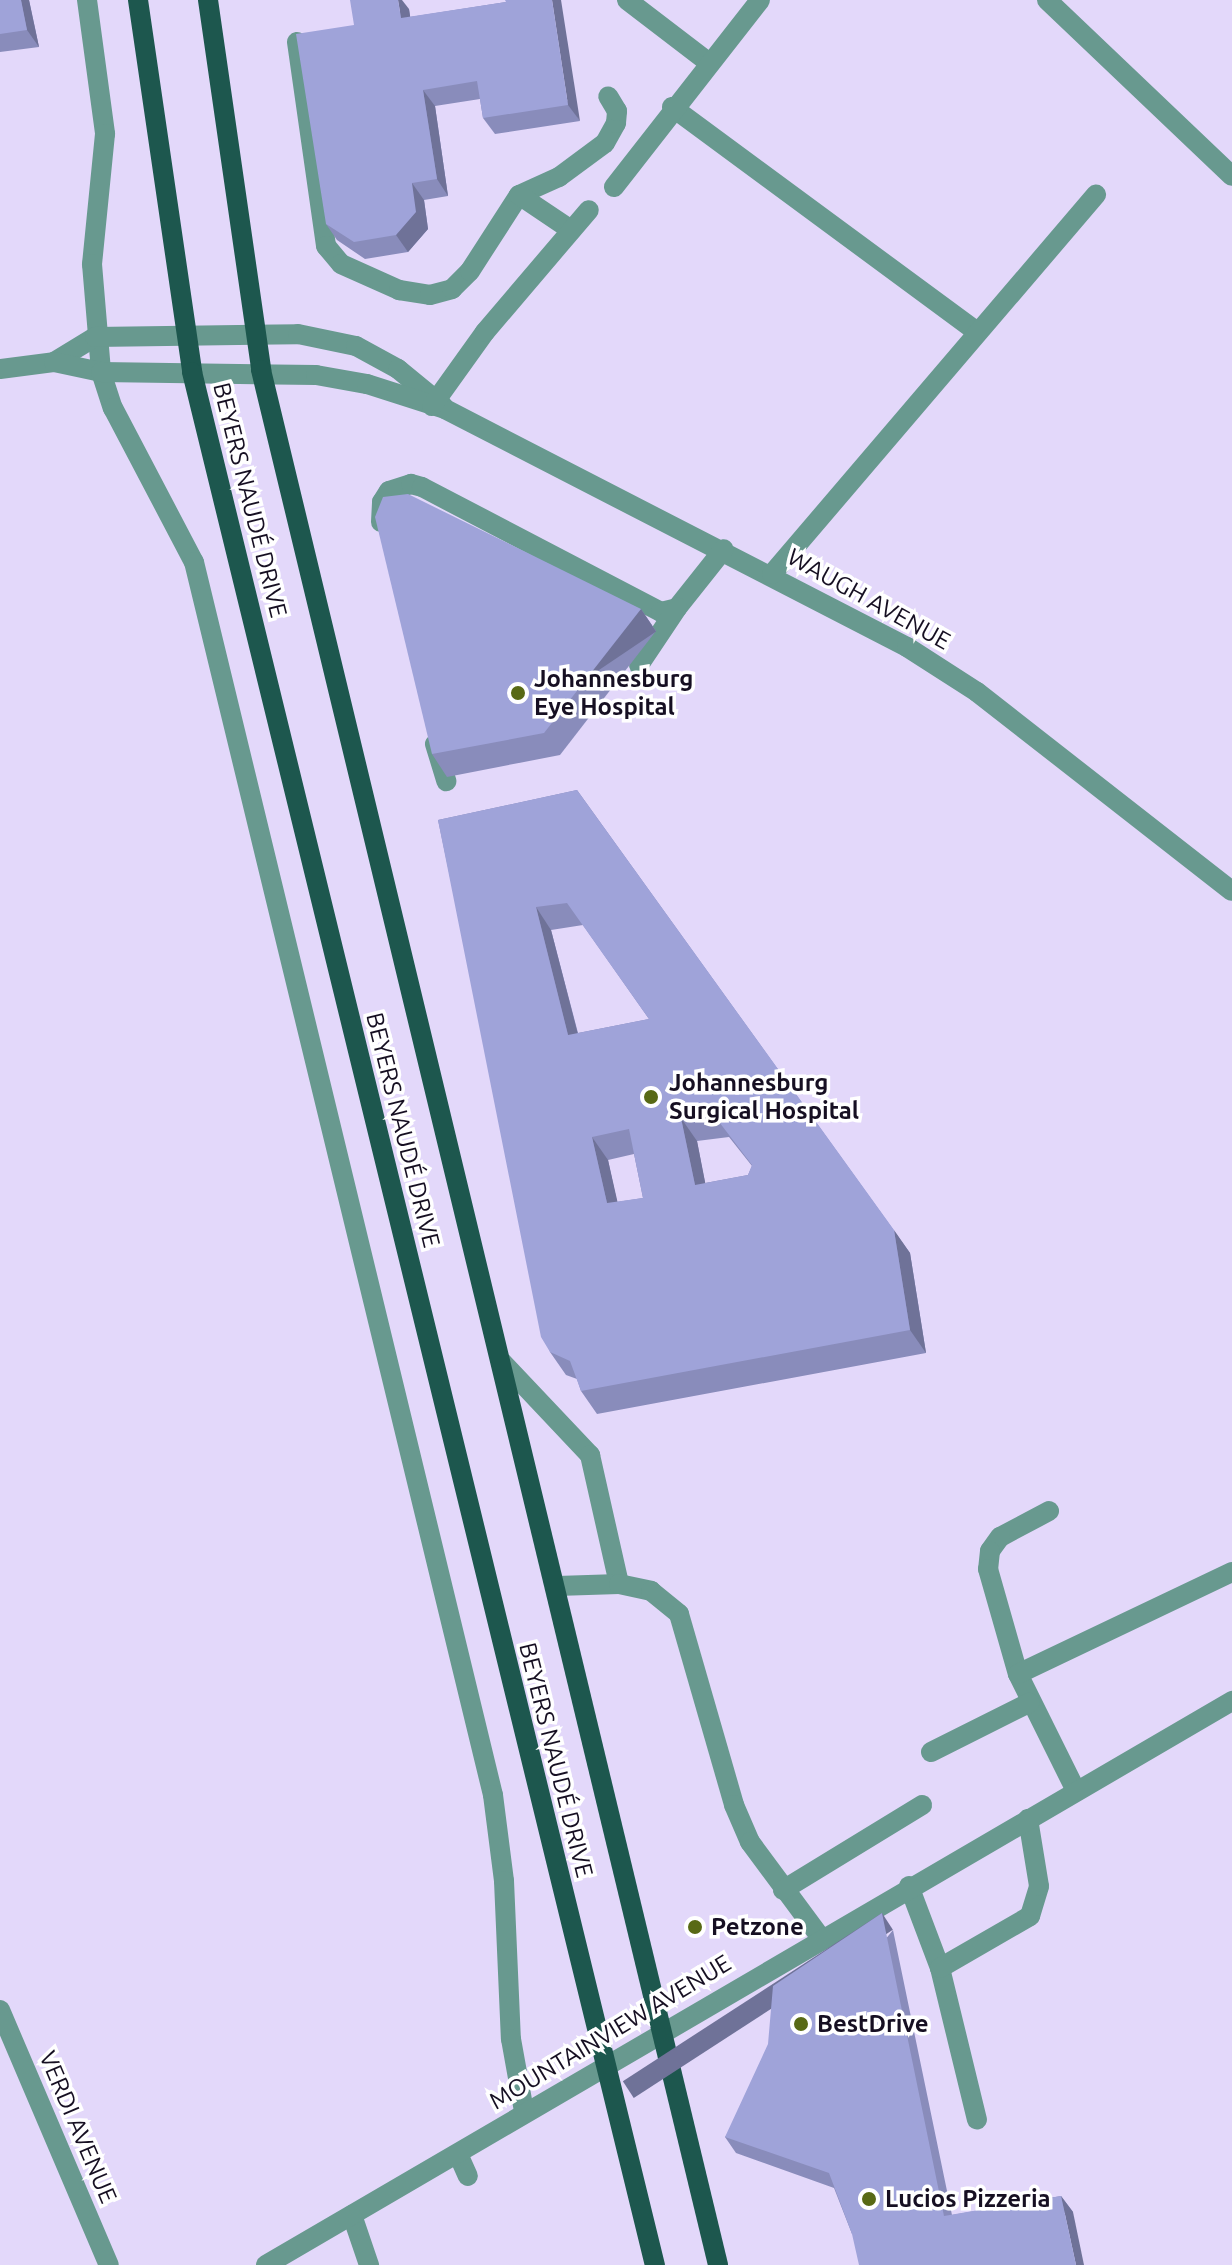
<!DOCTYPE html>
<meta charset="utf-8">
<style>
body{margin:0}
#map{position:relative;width:1232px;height:2265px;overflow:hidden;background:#e3d8fa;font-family:Ubuntu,sans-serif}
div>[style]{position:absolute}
.minor>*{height:20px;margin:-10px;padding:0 10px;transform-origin:10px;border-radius:10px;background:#68998f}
.major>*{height:20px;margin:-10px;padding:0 10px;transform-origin:10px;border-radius:10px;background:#1d574e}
.wall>*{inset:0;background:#898cbb}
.shaded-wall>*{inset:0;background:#6f7298;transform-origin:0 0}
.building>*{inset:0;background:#9fa3d9}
.dots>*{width:22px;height:22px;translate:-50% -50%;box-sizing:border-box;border:4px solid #fff;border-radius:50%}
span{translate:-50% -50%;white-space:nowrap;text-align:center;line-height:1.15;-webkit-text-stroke:7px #fff;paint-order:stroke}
.street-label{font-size:24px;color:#160f22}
.poi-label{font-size:24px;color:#160f22;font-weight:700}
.left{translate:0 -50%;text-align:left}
</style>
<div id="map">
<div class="minor">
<div style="left:87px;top:0;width:135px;rotate:82.3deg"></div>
<div style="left:105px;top:134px;width:131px;rotate:95.7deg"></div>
<div style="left:92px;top:264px;width:108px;rotate:85.2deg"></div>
<div style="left:101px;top:372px;width:38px;rotate:72deg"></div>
<div style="left:113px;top:408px;width:174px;rotate:62.3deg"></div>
<div style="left:194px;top:562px;width:1269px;rotate:76.37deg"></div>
<div style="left:493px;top:1795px;width:87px;rotate:82.7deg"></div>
<div style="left:504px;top:1881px;width:158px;rotate:87.5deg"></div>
<div style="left:511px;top:2039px;width:73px;rotate:79.8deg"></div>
<div style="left:627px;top:0;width:102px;rotate:37.4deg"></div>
<div style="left:1047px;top:0;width:255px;rotate:43.6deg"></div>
<div style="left:297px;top:42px;width:206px;rotate:81.9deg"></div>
<div style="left:326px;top:246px;width:23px;rotate:50deg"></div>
<div style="left:341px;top:264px;width:64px;rotate:24.1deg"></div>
<div style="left:399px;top:290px;width:31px;rotate:9deg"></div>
<div style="left:430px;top:295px;width:23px;rotate:-15deg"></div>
<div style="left:452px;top:289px;width:25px;rotate:-45deg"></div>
<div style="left:470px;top:271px;width:90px;rotate:-57.2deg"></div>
<div style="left:519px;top:195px;width:44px;rotate:-24.2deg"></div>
<div style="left:559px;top:177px;width:57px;rotate:-36.5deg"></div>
<div style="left:605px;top:143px;width:23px;rotate:-61deg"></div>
<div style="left:616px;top:123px;width:12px;rotate:-85deg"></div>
<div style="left:617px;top:111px;width:17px;rotate:-121deg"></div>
<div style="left:672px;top:107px;width:379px;rotate:36.4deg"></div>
<div style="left:614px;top:187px;width:237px;rotate:-52deg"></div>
<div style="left:519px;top:195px;width:63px;rotate:33.9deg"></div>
<div style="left:54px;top:362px;width:48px;rotate:-31.4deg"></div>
<div style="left:95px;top:337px;width:203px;rotate:-0.8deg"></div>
<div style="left:298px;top:334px;width:59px;rotate:11.7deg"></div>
<div style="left:356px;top:346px;width:48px;rotate:28.7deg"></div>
<div style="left:398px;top:369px;width:58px;rotate:39.4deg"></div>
<div style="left:0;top:369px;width:54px;rotate:-7.4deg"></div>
<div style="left:54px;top:362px;width:48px;rotate:12deg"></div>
<div style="left:101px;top:372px;width:215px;rotate:0.8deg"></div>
<div style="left:316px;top:375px;width:52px;rotate:10deg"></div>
<div style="left:367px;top:384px;width:82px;rotate:17.8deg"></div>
<div style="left:445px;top:409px;width:520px;rotate:27.26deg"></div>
<div style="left:907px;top:647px;width:83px;rotate:32.7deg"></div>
<div style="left:977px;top:692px;width:323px;rotate:38deg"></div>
<div style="left:432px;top:406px;width:91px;rotate:-54.4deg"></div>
<div style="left:485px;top:332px;width:160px;rotate:-49.6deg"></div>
<div style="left:381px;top:522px;width:20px;rotate:-87deg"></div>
<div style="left:382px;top:502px;width:13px;rotate:-58deg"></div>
<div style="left:389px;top:491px;width:23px;rotate:-18deg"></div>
<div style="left:411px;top:484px;width:11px;rotate:15deg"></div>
<div style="left:422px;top:487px;width:270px;rotate:27.6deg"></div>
<div style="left:661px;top:612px;width:16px;rotate:-14deg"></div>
<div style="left:677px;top:608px;width:75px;rotate:-51.5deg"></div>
<div style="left:772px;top:574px;width:499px;rotate:-49.5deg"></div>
<div style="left:639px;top:665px;width:69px;rotate:-56.3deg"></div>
<div style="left:435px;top:744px;width:39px;rotate:73deg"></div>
<div style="left:503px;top:1363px;width:127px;rotate:46.6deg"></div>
<div style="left:590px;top:1455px;width:132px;rotate:77.3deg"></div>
<div style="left:1049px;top:1511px;width:55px;rotate:152deg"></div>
<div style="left:1000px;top:1537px;width:17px;rotate:126deg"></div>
<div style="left:990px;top:1551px;width:18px;rotate:96deg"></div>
<div style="left:988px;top:1569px;width:109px;rotate:74.1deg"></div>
<div style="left:1018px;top:1674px;width:131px;rotate:63.6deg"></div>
<div style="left:557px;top:1586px;width:62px;rotate:-1.8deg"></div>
<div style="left:619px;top:1584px;width:33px;rotate:12deg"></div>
<div style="left:651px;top:1591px;width:36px;rotate:39deg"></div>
<div style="left:679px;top:1614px;width:199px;rotate:73.9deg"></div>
<div style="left:734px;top:1805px;width:40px;rotate:66.6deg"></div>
<div style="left:750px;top:1842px;width:119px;rotate:53.5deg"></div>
<div style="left:1018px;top:1674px;width:237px;rotate:-25.5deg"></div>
<div style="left:931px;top:1752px;width:110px;rotate:-26.6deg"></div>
<div style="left:909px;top:1886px;width:88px;rotate:69.3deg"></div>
<div style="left:940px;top:1968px;width:156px;rotate:76.3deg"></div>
<div style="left:783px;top:1890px;width:163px;rotate:-31.4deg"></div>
<div style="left:940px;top:1968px;width:104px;rotate:-30deg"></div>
<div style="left:1030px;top:1916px;width:31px;rotate:-73deg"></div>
<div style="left:1039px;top:1886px;width:68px;rotate:-99.3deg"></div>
<div style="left:0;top:2010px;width:277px;rotate:66.9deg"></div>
<div style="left:458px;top:2154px;width:24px;rotate:66deg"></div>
<div style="left:352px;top:2215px;width:53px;rotate:71.2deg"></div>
<div style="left:266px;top:2265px;width:1119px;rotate:-30.28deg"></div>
</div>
<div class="major">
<div style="left:138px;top:0;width:376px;rotate:81.7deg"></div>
<div style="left:192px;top:372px;width:1949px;rotate:76.26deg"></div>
<div style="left:208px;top:0;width:374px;rotate:81.8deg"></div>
<div style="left:261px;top:370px;width:1949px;rotate:76.44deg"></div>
</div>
<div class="wall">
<div style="clip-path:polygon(0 0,29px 0,39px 47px,0 52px)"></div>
<div style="clip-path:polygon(506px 2px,580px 121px,495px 134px,483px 118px,480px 99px,435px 106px,448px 196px,424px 200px,428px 229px,408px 252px,365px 259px,337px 240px,326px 224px,354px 25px,409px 9px,410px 17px)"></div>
<div style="clip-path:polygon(641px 609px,656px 631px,560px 755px,447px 777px,432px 754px)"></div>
<div style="clip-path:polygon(evenodd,577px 790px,910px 1253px,926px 1353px,597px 1414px,581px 1391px,577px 1379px,566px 1375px,550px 1352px,438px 820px,577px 790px,583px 925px,649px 1019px,578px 1033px,551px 930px,583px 925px,577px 790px,729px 1137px,752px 1166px,748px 1175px,705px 1183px,697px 1141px,729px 1137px,577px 790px,634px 1154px,643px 1198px,617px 1202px,608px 1160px,634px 1154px)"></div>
<div style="clip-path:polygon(893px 1930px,952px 2215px,1061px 2196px,1073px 2212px,852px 2234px,834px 2188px,736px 2153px,725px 2137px)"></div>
</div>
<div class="shaded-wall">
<div style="clip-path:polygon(21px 0,29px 0,39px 47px,27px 30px)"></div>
<div style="clip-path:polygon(398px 0,402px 0,409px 9px,413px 35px,401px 18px)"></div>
<div style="clip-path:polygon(552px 0,561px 0,580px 121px,568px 105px)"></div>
<div style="clip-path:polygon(423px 90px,435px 106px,448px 196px,437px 179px)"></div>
<div style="clip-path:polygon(412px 183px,424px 200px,428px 229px,408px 252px,396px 235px)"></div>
<div style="left:641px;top:609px;width:27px;height:157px;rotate:56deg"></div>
<div style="clip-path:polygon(536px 907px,551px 930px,584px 1058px,568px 1035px)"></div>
<div style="clip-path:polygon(681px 1118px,697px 1141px,710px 1207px,695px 1185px)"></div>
<div style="clip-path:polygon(592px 1137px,608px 1160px,623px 1226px,607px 1203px)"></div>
<div style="clip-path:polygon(894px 1230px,910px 1253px,926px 1353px,910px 1330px)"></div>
<div style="left:882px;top:1913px;width:20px;height:309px;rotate:57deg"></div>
<div style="clip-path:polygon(1061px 2196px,1073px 2212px,1084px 2265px,1076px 2265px)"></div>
</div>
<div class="building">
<div style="clip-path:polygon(0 0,21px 0,27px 30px,0 34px)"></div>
<div style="clip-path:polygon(350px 0,398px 0,401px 18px,506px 2px,505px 0,552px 0,568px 105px,483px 118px,477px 81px,423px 90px,437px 179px,412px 183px,416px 212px,396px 235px,354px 242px,326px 224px,296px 34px,354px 25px)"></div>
<div style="clip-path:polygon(408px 494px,641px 609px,544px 733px,432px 754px,375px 517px,383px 497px)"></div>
<div style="clip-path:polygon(evenodd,577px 790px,894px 1230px,910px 1330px,581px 1391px,570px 1361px,550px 1352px,541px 1337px,438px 820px,577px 790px,567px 903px,649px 1019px,568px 1035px,536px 907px,567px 903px,577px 790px,713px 1114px,752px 1165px,748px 1175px,695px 1185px,681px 1118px,713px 1114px,577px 790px,629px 1129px,643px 1198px,607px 1203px,592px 1137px,629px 1129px)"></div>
<div style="clip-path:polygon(882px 1913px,944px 2216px,1061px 2196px,1076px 2265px,859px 2265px,852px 2234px,829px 2173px,725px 2137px,768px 2044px,773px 1986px)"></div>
</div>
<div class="dots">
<div style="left:518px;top:693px;background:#586915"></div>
<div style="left:651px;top:1097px;background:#586915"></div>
<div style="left:695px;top:1927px;background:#586915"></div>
<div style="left:801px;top:2024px;background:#586915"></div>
<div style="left:869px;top:2199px;background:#586915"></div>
</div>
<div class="street-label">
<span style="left:250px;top:500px;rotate:76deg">BEYERS NAUDÉ DRIVE</span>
<span style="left:869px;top:599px;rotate:29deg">WAUGH AVENUE</span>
<span style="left:403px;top:1130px;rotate:76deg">BEYERS NAUDÉ DRIVE</span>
<span style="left:556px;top:1760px;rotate:76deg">BEYERS NAUDÉ DRIVE</span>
<span style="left:610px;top:2032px;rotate:-31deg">MOUNTAINVIEW AVENUE</span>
<span style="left:78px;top:2127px;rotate:67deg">VERDI AVENUE</span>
</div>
<div class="poi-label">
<span class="left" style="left:534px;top:693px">Johannesburg<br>Eye Hospital</span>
<span class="left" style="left:669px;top:1097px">Johannesburg<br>Surgical Hospital</span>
<span class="left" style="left:711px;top:1927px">Petzone</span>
<span class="left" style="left:817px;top:2024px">BestDrive</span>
<span class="left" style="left:885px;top:2199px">Lucios Pizzeria</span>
</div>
</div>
